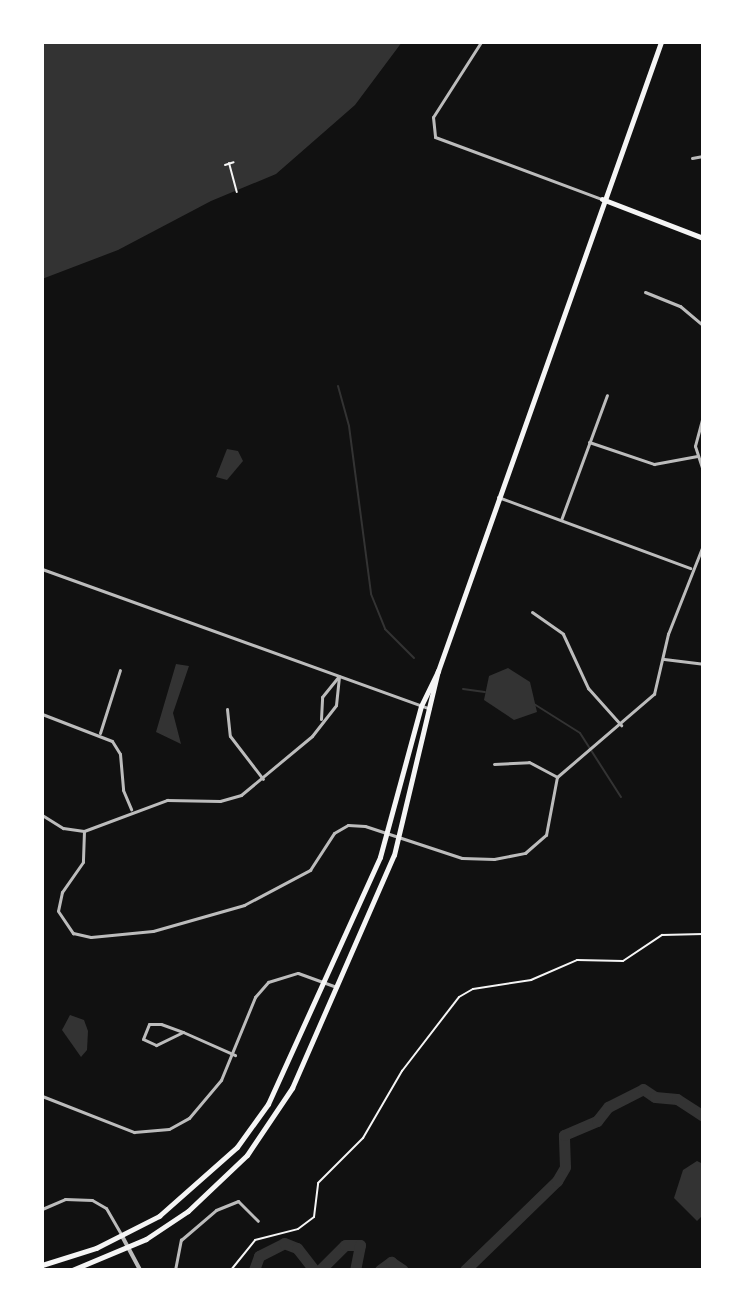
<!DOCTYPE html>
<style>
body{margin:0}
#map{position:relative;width:745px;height:1312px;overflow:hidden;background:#111;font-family:"PT Sans",sans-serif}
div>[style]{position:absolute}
.water>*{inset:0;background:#333}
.stream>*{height:2px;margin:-1px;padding:0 1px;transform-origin:1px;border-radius:1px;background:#333}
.river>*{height:11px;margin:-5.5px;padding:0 5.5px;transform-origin:5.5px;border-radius:5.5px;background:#333}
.path>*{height:2px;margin:-1px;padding:0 1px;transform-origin:1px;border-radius:1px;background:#f5f5f5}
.minor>*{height:3px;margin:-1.5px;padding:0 1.5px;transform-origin:1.5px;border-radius:1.5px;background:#bcbcbc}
.tertiary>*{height:4px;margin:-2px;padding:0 2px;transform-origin:2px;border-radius:2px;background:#bcbcbc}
.secondary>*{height:5px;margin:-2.5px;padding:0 2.5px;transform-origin:2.5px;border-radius:2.5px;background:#f5f5f5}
span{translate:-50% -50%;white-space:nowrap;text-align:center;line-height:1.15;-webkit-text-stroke:8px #fff;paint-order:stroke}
.frame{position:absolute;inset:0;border:44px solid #fff;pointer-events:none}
</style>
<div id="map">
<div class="water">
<div style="clip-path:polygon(42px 42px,402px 42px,355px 105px,276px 174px,211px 201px,118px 250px,42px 279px)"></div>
<div style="clip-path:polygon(227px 449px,238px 451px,243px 461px,227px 480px,216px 477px)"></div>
<div style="clip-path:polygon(176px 664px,189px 666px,173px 713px,181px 744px,156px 732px)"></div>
<div style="clip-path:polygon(508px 668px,530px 682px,537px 712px,514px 720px,484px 700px,489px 676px)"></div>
<div style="clip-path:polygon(70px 1015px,84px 1020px,88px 1031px,87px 1050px,81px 1057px,62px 1030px)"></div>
<div style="clip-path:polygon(697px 1161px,703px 1164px,703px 1215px,697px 1221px,674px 1198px,683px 1170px)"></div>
</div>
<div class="stream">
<div style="left:338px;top:386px;width:41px;rotate:74.6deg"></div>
<div style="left:349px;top:426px;width:169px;rotate:82.5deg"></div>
<div style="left:371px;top:594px;width:38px;rotate:68deg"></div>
<div style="left:385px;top:629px;width:41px;rotate:45deg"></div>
<div style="left:463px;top:689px;width:22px;rotate:8deg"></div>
<div style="left:534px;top:704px;width:54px;rotate:32.2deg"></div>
<div style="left:580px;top:733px;width:76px;rotate:57.4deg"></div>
<div style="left:701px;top:1270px;width:3px;rotate:-45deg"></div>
</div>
<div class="river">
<div style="left:254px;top:1270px;width:15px;rotate:-70deg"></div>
<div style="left:259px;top:1256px;width:28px;rotate:-27deg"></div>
<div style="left:284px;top:1243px;width:14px;rotate:21deg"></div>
<div style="left:297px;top:1248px;width:28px;rotate:52deg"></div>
<div style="left:320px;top:1270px;width:35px;rotate:-45deg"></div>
<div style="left:345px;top:1245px;width:15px"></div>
<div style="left:360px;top:1245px;width:25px;rotate:101deg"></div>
<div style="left:380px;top:1270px;width:14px;rotate:-36deg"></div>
<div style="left:391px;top:1262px;width:14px;rotate:34deg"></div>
<div style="left:465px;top:1270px;width:128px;rotate:-44.1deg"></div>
<div style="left:557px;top:1181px;width:16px;rotate:-60deg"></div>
<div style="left:565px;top:1167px;width:32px;rotate:-92deg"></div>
<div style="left:564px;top:1135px;width:36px;rotate:-23deg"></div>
<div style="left:597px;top:1121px;width:18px;rotate:-52deg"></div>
<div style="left:608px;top:1107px;width:39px;rotate:-27deg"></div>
<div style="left:643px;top:1089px;width:14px;rotate:34deg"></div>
<div style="left:655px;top:1097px;width:22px;rotate:5deg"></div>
<div style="left:677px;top:1099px;width:31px;rotate:33deg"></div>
</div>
<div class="path">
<div style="left:229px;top:163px;width:30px;rotate:75deg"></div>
<div style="left:225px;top:165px;width:9px;rotate:-18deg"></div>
<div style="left:231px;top:1270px;width:38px;rotate:-51deg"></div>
<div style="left:255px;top:1240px;width:44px;rotate:-14.3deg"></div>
<div style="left:298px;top:1229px;width:20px;rotate:-37deg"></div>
<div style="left:314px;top:1217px;width:34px;rotate:-83deg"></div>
<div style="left:318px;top:1183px;width:64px;rotate:-45deg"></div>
<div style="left:363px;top:1138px;width:78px;rotate:-59.8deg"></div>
<div style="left:402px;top:1071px;width:93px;rotate:-52.4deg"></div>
<div style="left:459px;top:997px;width:16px;rotate:-30deg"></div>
<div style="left:473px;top:989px;width:59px;rotate:-8.8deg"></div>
<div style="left:531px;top:980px;width:50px;rotate:-23.5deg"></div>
<div style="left:577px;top:960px;width:46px;rotate:1.2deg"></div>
<div style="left:623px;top:961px;width:47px;rotate:-33.7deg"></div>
<div style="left:662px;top:935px;width:41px;rotate:-1.4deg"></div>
</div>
<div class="minor">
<div style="left:481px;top:42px;width:89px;rotate:122.6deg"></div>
<div style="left:433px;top:117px;width:20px;rotate:84deg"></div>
<div style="left:435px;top:137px;width:178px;rotate:20.4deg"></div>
<div style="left:692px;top:158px;width:11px;rotate:-10deg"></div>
<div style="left:645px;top:292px;width:38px;rotate:22deg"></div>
<div style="left:680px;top:306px;width:30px;rotate:40deg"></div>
<div style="left:703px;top:416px;width:31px;rotate:105deg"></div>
<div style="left:695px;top:446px;width:25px;rotate:72deg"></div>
<div style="left:589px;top:442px;width:69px;rotate:18.7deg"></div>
<div style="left:654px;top:464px;width:44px;rotate:-10.5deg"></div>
<div style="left:498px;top:497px;width:205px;rotate:20.3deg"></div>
<div style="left:561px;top:520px;width:133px;rotate:-69.8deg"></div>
<div style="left:42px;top:569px;width:412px;rotate:19.8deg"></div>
<div style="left:532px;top:612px;width:38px;rotate:35deg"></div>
<div style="left:563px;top:634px;width:60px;rotate:65.2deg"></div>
<div style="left:588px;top:688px;width:50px;rotate:48.3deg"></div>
<div style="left:664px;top:659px;width:39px;rotate:7deg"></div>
<div style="left:227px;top:709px;width:27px;rotate:84deg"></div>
<div style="left:230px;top:736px;width:54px;rotate:52.5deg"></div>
<div style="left:42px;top:714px;width:75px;rotate:21.1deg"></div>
<div style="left:112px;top:741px;width:15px;rotate:58deg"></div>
<div style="left:120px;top:754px;width:36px;rotate:85deg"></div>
<div style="left:123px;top:790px;width:21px;rotate:67deg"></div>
<div style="left:321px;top:719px;width:22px;rotate:-87deg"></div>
<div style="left:322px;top:697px;width:26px;rotate:-51deg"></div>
<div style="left:100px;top:733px;width:66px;rotate:-72.4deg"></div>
<div style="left:494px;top:764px;width:35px;rotate:-3deg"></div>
<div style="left:529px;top:762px;width:32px;rotate:28deg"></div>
<div style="left:42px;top:815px;width:25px;rotate:32deg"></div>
<div style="left:63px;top:828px;width:21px;rotate:8deg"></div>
<div style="left:84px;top:831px;width:89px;rotate:-20.5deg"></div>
<div style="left:167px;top:800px;width:53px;rotate:1.1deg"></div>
<div style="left:220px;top:801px;width:22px;rotate:-16deg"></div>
<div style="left:241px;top:795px;width:92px;rotate:-39.7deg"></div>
<div style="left:312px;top:736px;width:39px;rotate:-52deg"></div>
<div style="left:336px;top:705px;width:29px;rotate:-84deg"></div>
<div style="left:84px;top:831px;width:31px;rotate:92deg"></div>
<div style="left:83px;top:862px;width:37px;rotate:125deg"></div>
<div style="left:62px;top:892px;width:19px;rotate:102deg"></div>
<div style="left:58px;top:911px;width:27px;rotate:56deg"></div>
<div style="left:73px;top:933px;width:18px;rotate:13deg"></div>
<div style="left:91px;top:937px;width:62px;rotate:-5.5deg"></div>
<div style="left:153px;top:931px;width:95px;rotate:-15.9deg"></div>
<div style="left:244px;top:905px;width:75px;rotate:-27.9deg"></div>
<div style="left:310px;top:870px;width:44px;rotate:-57deg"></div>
<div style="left:334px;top:833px;width:16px;rotate:-30deg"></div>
<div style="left:348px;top:825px;width:17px;rotate:3deg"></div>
<div style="left:365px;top:826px;width:102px;rotate:18.3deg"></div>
<div style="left:462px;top:858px;width:32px;rotate:2deg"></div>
<div style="left:494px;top:859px;width:32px;rotate:-11deg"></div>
<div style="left:525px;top:853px;width:28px;rotate:-41deg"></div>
<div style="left:546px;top:835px;width:59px;rotate:-79.3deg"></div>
<div style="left:557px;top:777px;width:128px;rotate:-40.6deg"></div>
<div style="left:654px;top:694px;width:62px;rotate:-76.9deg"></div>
<div style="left:668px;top:634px;width:96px;rotate:-68.5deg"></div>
<div style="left:183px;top:1032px;width:30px;rotate:154deg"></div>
<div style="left:156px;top:1045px;width:14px;rotate:-155deg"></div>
<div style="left:143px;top:1039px;width:16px;rotate:-68deg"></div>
<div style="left:149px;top:1024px;width:12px"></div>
<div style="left:161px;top:1024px;width:23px;rotate:20deg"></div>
<div style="left:183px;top:1032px;width:57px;rotate:23.9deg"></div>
<div style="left:42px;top:1096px;width:99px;rotate:21.4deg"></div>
<div style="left:134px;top:1132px;width:35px;rotate:-5deg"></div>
<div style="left:169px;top:1129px;width:23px;rotate:-29deg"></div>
<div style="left:189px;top:1118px;width:50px;rotate:-49.9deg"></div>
<div style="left:221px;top:1080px;width:90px;rotate:-67.7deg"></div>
<div style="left:255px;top:997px;width:20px;rotate:-49deg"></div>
<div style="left:268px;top:982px;width:31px;rotate:-17deg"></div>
<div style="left:298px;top:973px;width:38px;rotate:20deg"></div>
<div style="left:42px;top:1209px;width:25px;rotate:-23deg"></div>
<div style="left:65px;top:1199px;width:27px;rotate:2deg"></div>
<div style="left:92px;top:1200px;width:16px;rotate:30deg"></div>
<div style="left:106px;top:1208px;width:32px;rotate:60deg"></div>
<div style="left:175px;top:1270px;width:31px;rotate:-79deg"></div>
<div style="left:181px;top:1240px;width:46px;rotate:-40.6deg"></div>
<div style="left:216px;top:1210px;width:24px;rotate:-22deg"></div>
<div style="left:238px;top:1201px;width:28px;rotate:45deg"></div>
</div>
<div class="tertiary">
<div style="left:122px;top:1236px;width:38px;rotate:62deg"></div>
</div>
<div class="secondary">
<div style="left:602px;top:199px;width:108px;rotate:21.1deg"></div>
<div style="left:42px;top:1265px;width:57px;rotate:-17.5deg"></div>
<div style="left:96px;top:1248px;width:71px;rotate:-26.9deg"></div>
<div style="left:159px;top:1216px;width:104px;rotate:-41.5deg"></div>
<div style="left:237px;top:1147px;width:53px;rotate:-54.2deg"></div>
<div style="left:268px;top:1104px;width:271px;rotate:-65.6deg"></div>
<div style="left:380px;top:857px;width:156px;rotate:-74.8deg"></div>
<div style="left:421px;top:706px;width:39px;rotate:-64deg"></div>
<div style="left:72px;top:1270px;width:80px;rotate:-22.7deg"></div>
<div style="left:146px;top:1239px;width:50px;rotate:-33.7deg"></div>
<div style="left:188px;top:1211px;width:81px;rotate:-43.5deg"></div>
<div style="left:247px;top:1155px;width:81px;rotate:-56.1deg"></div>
<div style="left:292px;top:1088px;width:254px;rotate:-66.4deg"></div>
<div style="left:394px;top:855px;width:189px;rotate:-76.6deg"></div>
<div style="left:438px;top:671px;width:667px;rotate:-70.48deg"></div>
</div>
<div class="frame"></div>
</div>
